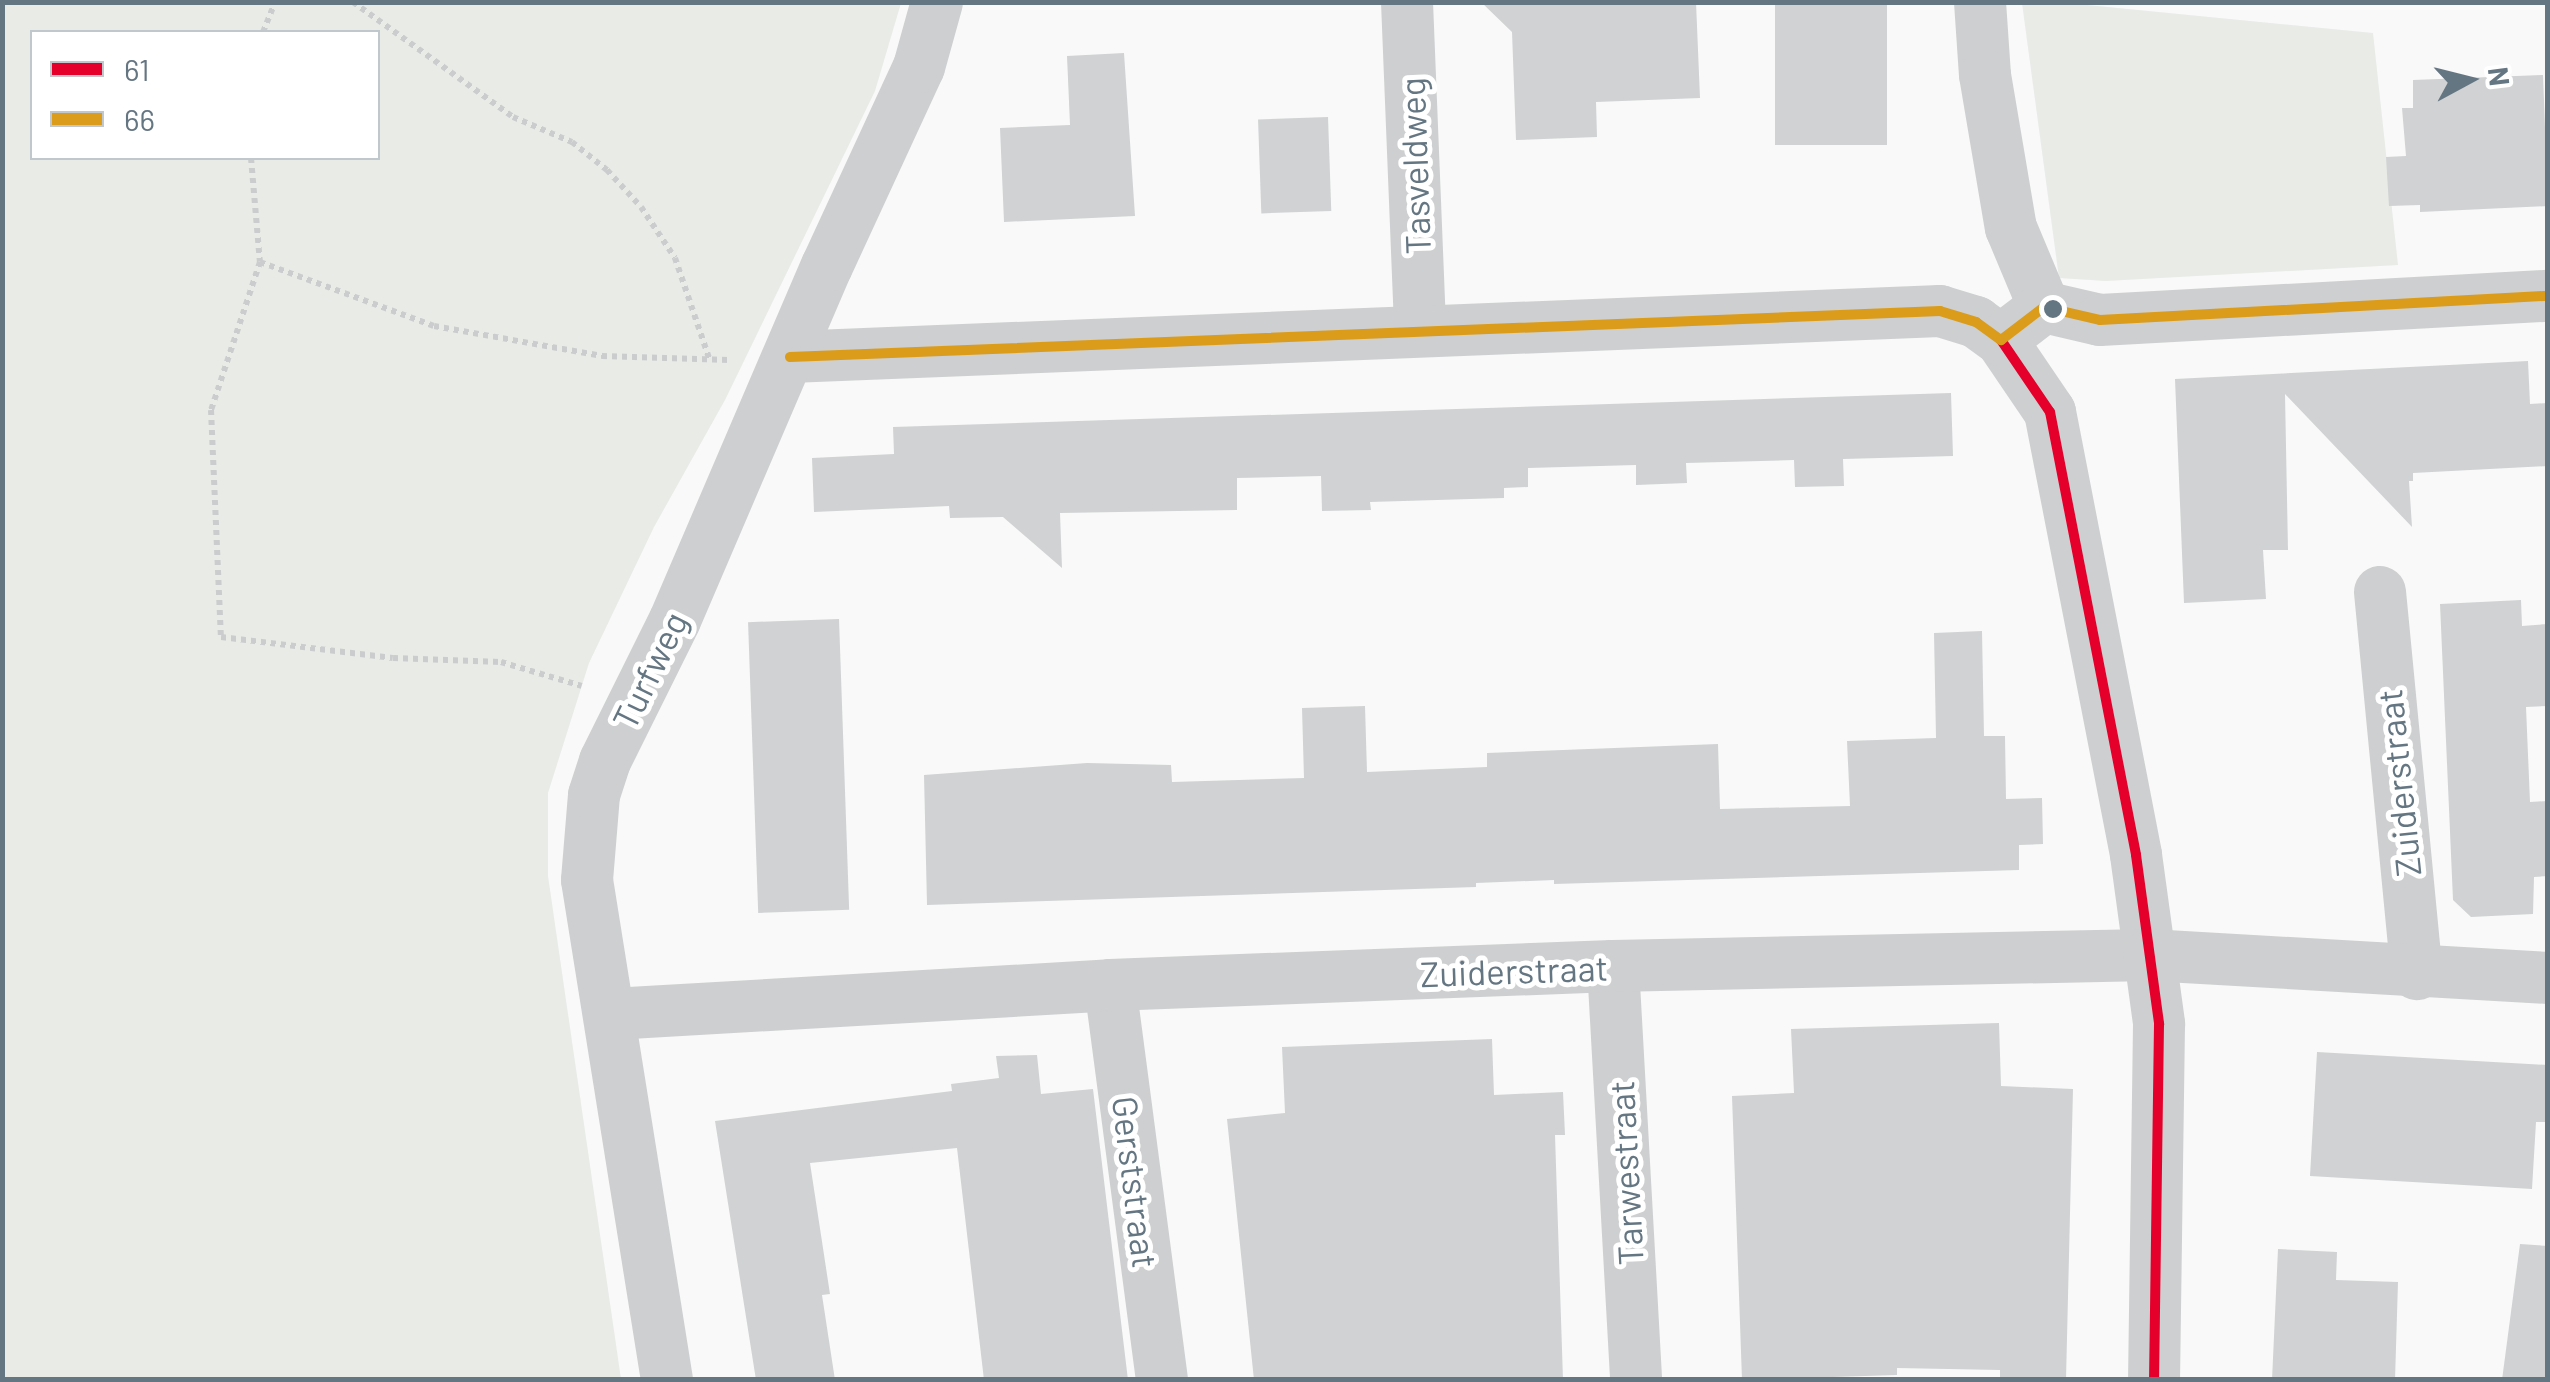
<!DOCTYPE html>
<style>
body{margin:0}
#map{position:relative;width:2550px;height:1382px;overflow:hidden;background:#f9f9f9;font-family:Barlow,sans-serif}
div>[style]{position:absolute}
.green>*{inset:0;background:#e8ebe6}
.building>*{inset:0;background:#d0d2d3;transform-origin:0 0}
.path>*{height:6px;margin-top:-3px;transform-origin:0;background:repeating-linear-gradient(90deg,#cbcccd 0 5px,transparent 0 10px)}
.street>*{height:52px;margin:-26px;padding:0 26px;transform-origin:26px;border-radius:26px;background:#cecfd0}
.bus-1>*{height:10px;margin:-5px;padding:0 5px;transform-origin:5px;border-radius:5px;background:#e4002b}
.bus-2>*{height:10px;margin:-5px;padding:0 5px;transform-origin:5px;border-radius:5px;background:#da9c1a}
.dots>*{width:28px;height:28px;translate:-50% -50%;box-sizing:border-box;border:5px solid #fff;border-radius:50%}
span{translate:-50% -50%;white-space:nowrap;text-align:center;line-height:1.15;-webkit-text-stroke:10px #fff;paint-order:stroke}
.street-label{font-size:35px;color:#657683}
.frame{position:absolute;inset:0;border:5px solid #657683;pointer-events:none}
.legend{position:absolute;left:30px;top:30px;width:350px;height:130px;box-sizing:border-box;background:#fff;border:2px solid #c1c8cd;margin:0;padding:12px 18px;list-style:none;font-size:30px;color:#657683}
.legend li{display:flex;align-items:center;gap:20px;height:50px}
.legend b{width:50px;border:2px solid #c1c8cd}
.north{position:absolute;left:2420px;top:30px;width:100px;height:100px;-webkit-text-stroke:8px #fff;paint-order:stroke;rotate:83deg;font-size:28px;font-weight:700;line-height:40px;text-align:center;color:#657683}
.north::after{content:'';display:block;margin:auto;width:35px;height:45px;background:#657683;clip-path:polygon(50% 0,100% 100%,50% 72%,0 100%)}
</style>
<div id="map">
<div class="green">
<div style="clip-path:polygon(evenodd,3px 2px,901px 3px,875px 91px,725px 400px,654px 527px,589px 663px,548px 793px,548px 876px,621px 1379px,3px 1379px,3px 2px,32px 32px,378px 32px,378px 158px,32px 158px,32px 32px)"></div>
<div style="clip-path:polygon(2022px 3px,2067px 3px,2373px 33px,2398px 265px,2106px 281px,2059px 278px)"></div>
</div>
<div class="building">
<div style="clip-path:polygon(1481px 2px,1696px 2px,1700px 98px,1596px 102px,1597px 137px,1516px 140px,1512px 32px)"></div>
<div style="left:1775px;top:2px;width:112px;height:143px"></div>
<div style="clip-path:polygon(1124px 53px,1135px 216px,1004px 222px,1000px 128px,1070px 125px,1067px 56px)"></div>
<div style="clip-path:polygon(2543px 75px,2548px 206px,2420px 212px,2420px 205px,2389px 206px,2386px 157px,2406px 156px,2402px 108px,2413px 108px,2413px 80px)"></div>
<div style="left:1328px;top:117px;width:94px;height:70px;rotate:88deg"></div>
<div style="clip-path:polygon(2528px 361px,2530px 404px,2548px 403px,2548px 466px,2413px 473px,2413px 481px,2409px 481px,2412px 527px,2285px 394px,2288px 550px,2263px 550px,2266px 599px,2184px 603px,2175px 379px)"></div>
<div style="clip-path:polygon(1951px 393px,1953px 456px,1843px 459px,1844px 486px,1795px 487px,1794px 460px,1686px 463px,1687px 483px,1636px 485px,1636px 465px,1528px 468px,1528px 487px,1504px 488px,1504px 498px,1370px 502px,1371px 510px,1322px 511px,1321px 476px,1237px 478px,1237px 510px,1060px 513px,1062px 568px,1003px 517px,950px 518px,949px 506px,814px 512px,812px 458px,894px 454px,893px 427px)"></div>
<div style="clip-path:polygon(2521px 600px,2522px 626px,2548px 624px,2548px 706px,2526px 707px,2530px 802px,2548px 801px,2548px 876px,2534px 877px,2533px 914px,2471px 917px,2453px 900px,2440px 604px)"></div>
<div style="left:839px;top:619px;width:291px;height:91px;rotate:88deg"></div>
<div style="clip-path:polygon(1982px 631px,1984px 736px,2005px 736px,2006px 799px,2042px 798px,2043px 844px,2019px 845px,2019px 870px,1554px 884px,1554px 880px,1476px 883px,1476px 887px,927px 905px,924px 775px,1087px 763px,1171px 765px,1172px 782px,1304px 778px,1302px 708px,1365px 706px,1367px 772px,1487px 767px,1487px 753px,1718px 744px,1720px 809px,1850px 806px,1847px 741px,1936px 738px,1934px 633px)"></div>
<div style="clip-path:polygon(1999px 1023px,2001px 1086px,2073px 1089px,2066px 1380px,2000px 1380px,2000px 1370px,1897px 1368px,1897px 1375px,1742px 1380px,1732px 1096px,1794px 1093px,1791px 1029px)"></div>
<div style="clip-path:polygon(1492px 1039px,1494px 1095px,1563px 1092px,1565px 1135px,1555px 1135px,1563px 1380px,1254px 1380px,1227px 1119px,1285px 1113px,1282px 1047px)"></div>
<div style="clip-path:polygon(2317px 1052px,2548px 1065px,2548px 1122px,2536px 1122px,2532px 1189px,2310px 1176px)"></div>
<div style="clip-path:polygon(1037px 1055px,1041px 1094px,1093px 1089px,1128px 1380px,984px 1380px,957px 1148px,810px 1163px,830px 1294px,822px 1295px,835px 1380px,756px 1380px,715px 1121px,952px 1091px,951px 1084px,999px 1078px,996px 1056px)"></div>
<div style="clip-path:polygon(2520px 1244px,2548px 1246px,2548px 1380px,2502px 1380px)"></div>
<div style="clip-path:polygon(2278px 1249px,2337px 1252px,2336px 1280px,2398px 1282px,2395px 1380px,2272px 1380px)"></div>
</div>
<div class="path">
<div style="left:353px;top:2px;width:197px;rotate:35.7deg"></div>
<div style="left:513px;top:117px;width:64px;rotate:23deg"></div>
<div style="left:572px;top:142px;width:45px;rotate:38.7deg"></div>
<div style="left:607px;top:170px;width:50px;rotate:47.4deg"></div>
<div style="left:641px;top:207px;width:61px;rotate:56.3deg"></div>
<div style="left:675px;top:258px;width:109px;rotate:71.2deg"></div>
<div style="left:263px;top:32px;width:32px;rotate:-68deg"></div>
<div style="left:251px;top:158px;width:104px;rotate:85.1deg"></div>
<div style="left:260px;top:262px;width:185px;rotate:20.2deg"></div>
<div style="left:434px;top:326px;width:171px;rotate:10.1deg"></div>
<div style="left:602px;top:356px;width:127px;rotate:1.8deg"></div>
<div style="left:260px;top:262px;width:156px;rotate:108.3deg"></div>
<div style="left:211px;top:410px;width:227px;rotate:87.5deg"></div>
<div style="left:221px;top:637px;width:173px;rotate:7deg"></div>
<div style="left:393px;top:658px;width:108px;rotate:2.1deg"></div>
<div style="left:501px;top:662px;width:84px;rotate:16.5deg"></div>
</div>
<div class="street">
<div style="left:1407px;top:2px;width:328px;rotate:87.7deg"></div>
<div style="left:1980px;top:2px;width:73px;rotate:86.1deg"></div>
<div style="left:1985px;top:75px;width:155px;rotate:80.4deg"></div>
<div style="left:2011px;top:228px;width:86px;rotate:67.3deg"></div>
<div style="left:2001px;top:340px;width:87px;rotate:55.8deg"></div>
<div style="left:2050px;top:412px;width:451px;rotate:79deg"></div>
<div style="left:2136px;top:855px;width:171px;rotate:82.2deg"></div>
<div style="left:2159px;top:1024px;width:356px;rotate:90.8deg"></div>
<div style="left:790px;top:357px;width:1151px;rotate:-2.29deg"></div>
<div style="left:1940px;top:311px;width:38px;rotate:17deg"></div>
<div style="left:1976px;top:322px;width:31px;rotate:36deg"></div>
<div style="left:2001px;top:340px;width:54px;rotate:-37.5deg"></div>
<div style="left:2044px;top:307px;width:57px;rotate:13.1deg"></div>
<div style="left:2100px;top:320px;width:449px;rotate:-3.1deg"></div>
<div style="left:2380px;top:592px;width:384px;rotate:84.5deg"></div>
<div style="left:1613px;top:966px;width:415px;rotate:86.8deg"></div>
<div style="left:1110px;top:985px;width:398px;rotate:82.5deg"></div>
<div style="left:612px;top:1014px;width:499px;rotate:-3.3deg"></div>
<div style="left:1110px;top:985px;width:503px;rotate:-2.16deg"></div>
<div style="left:1613px;top:966px;width:536px;rotate:-1.18deg"></div>
<div style="left:2149px;top:955px;width:400px;rotate:3.3deg"></div>
<div style="left:667px;top:1380px;width:506px;rotate:-99.09deg"></div>
<div style="left:587px;top:880px;width:85px;rotate:-85.3deg"></div>
<div style="left:594px;top:795px;width:36px;rotate:-72deg"></div>
<div style="left:605px;top:761px;width:157px;rotate:-63.6deg"></div>
<div style="left:675px;top:620px;width:385px;rotate:-66.8deg"></div>
<div style="left:827px;top:266px;width:219px;rotate:-65.2deg"></div>
<div style="left:919px;top:67px;width:67px;rotate:-74.5deg"></div>
</div>
<div class="bus-1">
<div style="left:2001px;top:340px;width:87px;rotate:55.8deg"></div>
<div style="left:2050px;top:412px;width:451px;rotate:79deg"></div>
<div style="left:2136px;top:855px;width:171px;rotate:82.2deg"></div>
<div style="left:2159px;top:1024px;width:356px;rotate:90.8deg"></div>
</div>
<div class="bus-2">
<div style="left:790px;top:357px;width:1151px;rotate:-2.29deg"></div>
<div style="left:1940px;top:311px;width:38px;rotate:17deg"></div>
<div style="left:1976px;top:322px;width:31px;rotate:36deg"></div>
<div style="left:2001px;top:340px;width:54px;rotate:-37.5deg"></div>
<div style="left:2044px;top:307px;width:57px;rotate:13.1deg"></div>
<div style="left:2100px;top:320px;width:449px;rotate:-3.1deg"></div>
</div>
<div class="dots">
<div style="left:2053px;top:309px;background:#657683"></div>
</div>
<div class="street-label">
<span style="left:1414px;top:166px;rotate:-92deg">Tasveldweg</span>
<span style="left:649px;top:670px;rotate:-64deg">Turfweg</span>
<span style="left:2398px;top:783px;rotate:-96deg">Zuiderstraat</span>
<span style="left:1514px;top:970px;rotate:-2deg">Zuiderstraat</span>
<span style="left:1625px;top:1173px;rotate:-93deg">Tarwestraat</span>
<span style="left:1136px;top:1182px;rotate:83deg">Gerststraat</span>
</div>
<div class="frame"></div>
<ul class="legend">
<li><b style="height:12px;background:#e4002b"></b>61</li>
<li><b style="height:12px;background:#da9c1a"></b>66</li>
</ul>
<div class="north">N</div>
</div>
